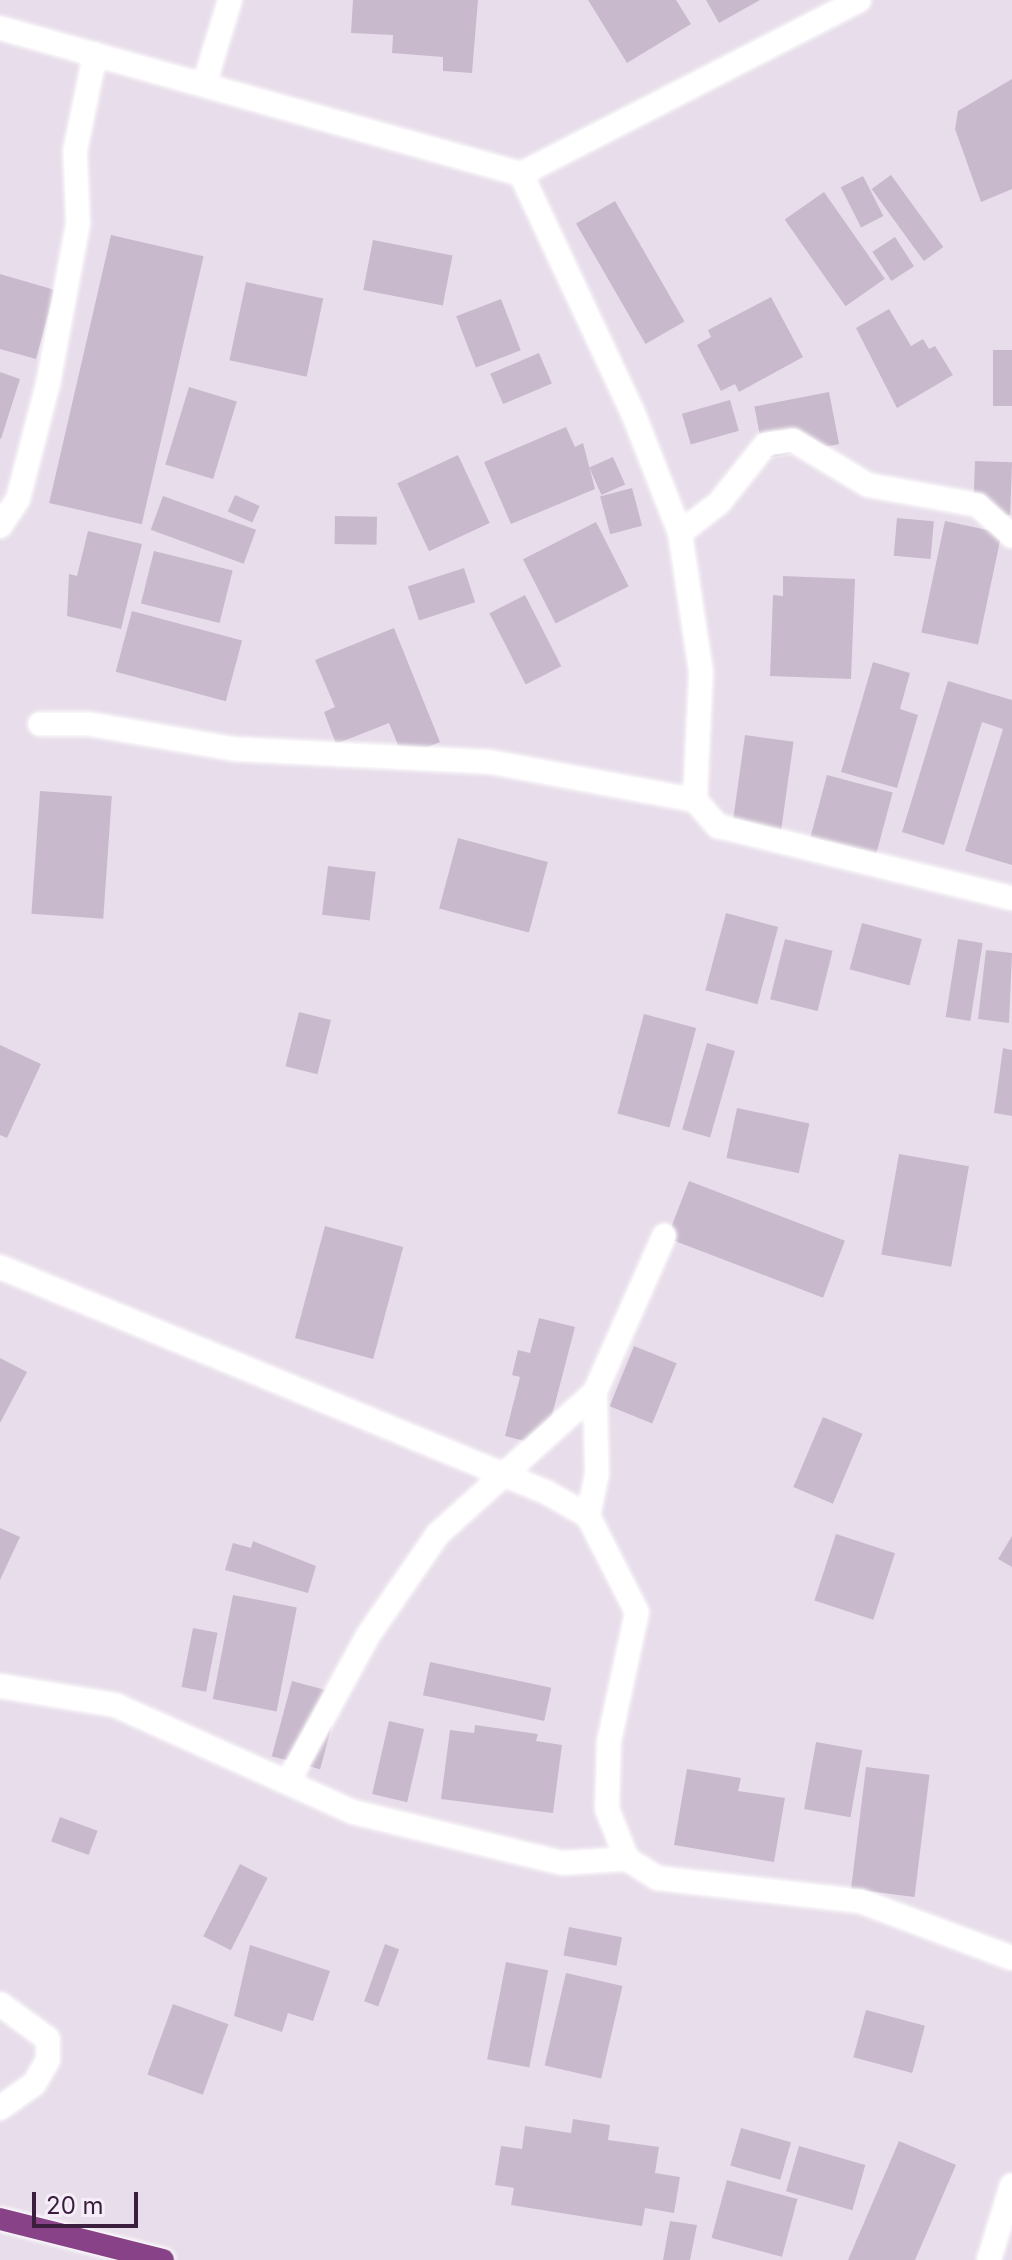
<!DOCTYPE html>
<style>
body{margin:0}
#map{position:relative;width:1012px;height:2260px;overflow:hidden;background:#e8deeb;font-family:Inter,sans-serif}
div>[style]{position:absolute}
.building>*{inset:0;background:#c8bacc;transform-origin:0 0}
.roads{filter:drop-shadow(0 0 2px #fff) drop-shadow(0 0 2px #fff)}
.minor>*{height:22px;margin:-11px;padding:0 11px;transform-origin:11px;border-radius:11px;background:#fff}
.trunk>*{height:22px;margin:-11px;padding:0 11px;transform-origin:11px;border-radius:11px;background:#884288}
span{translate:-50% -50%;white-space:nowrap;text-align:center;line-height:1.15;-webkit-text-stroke:6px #f5eef8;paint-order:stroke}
.scale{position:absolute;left:32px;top:2192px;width:106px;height:36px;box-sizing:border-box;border:4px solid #3b1e3d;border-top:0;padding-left:10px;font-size:24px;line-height:28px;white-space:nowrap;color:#3b1e3d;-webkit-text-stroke:6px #f5eef8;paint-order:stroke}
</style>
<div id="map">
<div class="building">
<div style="clip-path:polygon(353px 0,478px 0,472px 73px,443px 71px,443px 57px,392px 53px,393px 35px,351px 33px)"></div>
<div style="clip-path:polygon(588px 0,676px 0,691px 24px,627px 63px)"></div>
<div style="clip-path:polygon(706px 0,760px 0,719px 23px)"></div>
<div style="clip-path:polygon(1012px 79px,1012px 189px,981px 202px,955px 129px,958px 111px)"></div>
<div style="left:891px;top:175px;width:89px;height:24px;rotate:54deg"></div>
<div style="left:863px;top:176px;width:45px;height:25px;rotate:63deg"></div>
<div style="left:824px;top:192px;width:106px;height:48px;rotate:55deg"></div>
<div style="left:615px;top:201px;width:139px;height:45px;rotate:60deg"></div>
<div style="left:111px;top:235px;width:95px;height:275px;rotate:13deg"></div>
<div style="left:895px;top:237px;width:35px;height:27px;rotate:57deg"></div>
<div style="left:373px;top:240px;width:81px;height:51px;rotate:11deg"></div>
<div style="clip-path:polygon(0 274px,55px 290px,36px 359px,0 349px)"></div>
<div style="left:246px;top:282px;width:79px;height:80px;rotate:12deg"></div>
<div style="clip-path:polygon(771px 297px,803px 357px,739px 392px,735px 384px,721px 391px,697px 345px,711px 337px,708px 330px)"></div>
<div style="left:501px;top:299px;width:55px;height:48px;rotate:69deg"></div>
<div style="clip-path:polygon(889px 309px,911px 346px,923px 339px,929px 349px,935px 346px,953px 375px,897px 408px,856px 328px)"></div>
<div style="left:993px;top:350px;width:19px;height:56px"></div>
<div style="left:539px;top:353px;width:33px;height:53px;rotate:67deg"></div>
<div style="clip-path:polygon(0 372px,20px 379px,1px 439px,0 438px)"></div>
<div style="left:189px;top:387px;width:50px;height:81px;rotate:17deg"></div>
<div style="left:829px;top:392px;width:53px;height:76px;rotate:79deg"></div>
<div style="left:730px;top:400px;width:32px;height:50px;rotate:74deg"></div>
<div style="clip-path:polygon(566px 427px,575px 447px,583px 443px,595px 489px,511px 524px,484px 462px)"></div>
<div style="left:458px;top:455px;width:75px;height:67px;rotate:65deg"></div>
<div style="left:613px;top:457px;width:30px;height:26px;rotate:66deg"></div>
<div style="left:975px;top:461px;width:37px;height:53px;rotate:2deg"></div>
<div style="left:632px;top:488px;width:39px;height:33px;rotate:75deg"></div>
<div style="left:235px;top:495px;width:27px;height:18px;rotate:24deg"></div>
<div style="left:163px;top:496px;width:99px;height:36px;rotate:20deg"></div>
<div style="left:335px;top:516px;width:42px;height:28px;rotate:1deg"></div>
<div style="left:897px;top:518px;width:37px;height:38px;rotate:5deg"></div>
<div style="left:945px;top:521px;width:58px;height:114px;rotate:12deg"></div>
<div style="left:596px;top:522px;width:72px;height:82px;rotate:63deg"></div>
<div style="clip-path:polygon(88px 531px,142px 544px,121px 629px,67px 616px,69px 574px,77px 576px)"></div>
<div style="left:154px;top:551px;width:81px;height:54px;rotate:14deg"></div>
<div style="left:464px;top:568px;width:36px;height:59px;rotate:72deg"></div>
<div style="clip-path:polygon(783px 576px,855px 579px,851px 679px,770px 676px,773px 595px,783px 596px)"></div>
<div style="left:525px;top:595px;width:80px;height:40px;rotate:63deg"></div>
<div style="left:132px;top:611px;width:114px;height:63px;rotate:15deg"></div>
<div style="clip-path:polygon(394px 628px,440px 742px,403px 757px,389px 723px,336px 744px,324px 712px,335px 707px,315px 660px)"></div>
<div style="clip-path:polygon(873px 662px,910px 673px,900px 709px,918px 715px,897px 788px,841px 772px)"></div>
<div style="clip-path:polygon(948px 681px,1012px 700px,1012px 865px,965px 851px,1003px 729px,982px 722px,944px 845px,902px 832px)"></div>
<div style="left:745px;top:735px;width:49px;height:89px;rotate:8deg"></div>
<div style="left:827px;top:775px;width:68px;height:76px;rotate:15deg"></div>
<div style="left:40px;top:791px;width:72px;height:123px;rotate:4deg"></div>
<div style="left:458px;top:838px;width:93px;height:73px;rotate:15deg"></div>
<div style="left:328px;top:866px;width:48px;height:49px;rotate:7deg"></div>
<div style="left:726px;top:913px;width:54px;height:80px;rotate:15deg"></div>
<div style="left:862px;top:923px;width:62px;height:48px;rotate:15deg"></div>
<div style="left:785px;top:939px;width:49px;height:62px;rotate:14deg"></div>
<div style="left:958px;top:939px;width:25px;height:79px;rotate:9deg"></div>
<div style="clip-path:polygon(986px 950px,1012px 953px,1009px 1023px,978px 1019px)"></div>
<div style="left:299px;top:1012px;width:33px;height:56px;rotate:14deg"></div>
<div style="left:644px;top:1014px;width:54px;height:103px;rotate:15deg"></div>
<div style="left:707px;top:1043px;width:29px;height:90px;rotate:16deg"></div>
<div style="clip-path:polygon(0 1045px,41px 1064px,7px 1138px,0 1135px)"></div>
<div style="clip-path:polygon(1003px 1048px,1012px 1050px,1012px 1116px,994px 1113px)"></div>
<div style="left:737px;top:1108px;width:74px;height:51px;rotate:12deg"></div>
<div style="left:899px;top:1154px;width:71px;height:102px;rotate:10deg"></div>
<div style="left:689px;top:1181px;width:167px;height:61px;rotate:21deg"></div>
<div style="left:325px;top:1226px;width:81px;height:116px;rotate:15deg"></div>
<div style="clip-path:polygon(539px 1318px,575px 1327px,544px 1446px,505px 1436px,520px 1377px,512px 1375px,518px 1350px,530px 1353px)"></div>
<div style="left:634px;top:1346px;width:46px;height:65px;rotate:22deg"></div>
<div style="clip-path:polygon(0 1358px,27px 1372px,0 1423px)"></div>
<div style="left:823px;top:1417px;width:43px;height:76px;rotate:23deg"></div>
<div style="clip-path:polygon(0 1528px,20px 1537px,0 1580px)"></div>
<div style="left:836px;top:1534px;width:62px;height:70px;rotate:18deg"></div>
<div style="clip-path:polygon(1012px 1536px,1012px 1567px,998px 1559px)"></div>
<div style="clip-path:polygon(253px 1541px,316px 1566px,308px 1593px,225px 1570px,233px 1543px,251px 1548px)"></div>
<div style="left:233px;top:1595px;width:65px;height:106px;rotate:11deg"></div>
<div style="left:193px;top:1628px;width:25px;height:60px;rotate:11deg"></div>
<div style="left:430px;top:1662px;width:124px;height:34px;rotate:12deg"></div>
<div style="left:292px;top:1681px;width:50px;height:78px;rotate:15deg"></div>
<div style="left:389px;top:1721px;width:36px;height:75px;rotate:13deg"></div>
<div style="clip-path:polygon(475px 1725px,538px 1734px,536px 1741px,562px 1745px,553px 1813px,441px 1799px,450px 1730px,474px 1733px)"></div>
<div style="left:816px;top:1742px;width:47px;height:68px;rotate:10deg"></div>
<div style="left:866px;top:1767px;width:64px;height:123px;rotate:7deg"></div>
<div style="clip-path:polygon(687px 1769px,741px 1778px,738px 1791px,785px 1798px,774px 1862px,674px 1845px)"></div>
<div style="left:60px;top:1817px;width:40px;height:26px;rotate:20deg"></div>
<div style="left:240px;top:1864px;width:31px;height:81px;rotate:27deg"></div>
<div style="left:569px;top:1927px;width:54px;height:29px;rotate:11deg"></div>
<div style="left:385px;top:1944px;width:15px;height:61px;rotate:20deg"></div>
<div style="clip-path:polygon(250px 1945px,330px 1971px,313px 2021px,288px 2013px,282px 2032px,234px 2016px)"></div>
<div style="left:506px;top:1962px;width:43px;height:99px;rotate:11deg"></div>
<div style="left:566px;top:1973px;width:58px;height:95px;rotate:13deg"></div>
<div style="left:173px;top:2004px;width:59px;height:75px;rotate:20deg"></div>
<div style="left:866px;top:2010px;width:61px;height:49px;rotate:15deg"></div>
<div style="clip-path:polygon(573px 2119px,610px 2125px,608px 2140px,659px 2147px,655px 2173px,680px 2177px,674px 2213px,645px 2208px,642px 2226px,511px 2205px,514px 2188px,495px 2185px,501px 2146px,522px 2149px,525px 2126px,571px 2133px)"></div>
<div style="left:741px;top:2128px;width:52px;height:39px;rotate:16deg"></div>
<div style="clip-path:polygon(899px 2141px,956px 2165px,915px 2260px,848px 2260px)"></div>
<div style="left:799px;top:2146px;width:69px;height:47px;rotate:16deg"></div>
<div style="left:727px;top:2180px;width:73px;height:60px;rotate:15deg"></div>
<div style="clip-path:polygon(670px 2221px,697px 2225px,690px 2260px,663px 2260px)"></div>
</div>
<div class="roads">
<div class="minor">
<div style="left:0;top:28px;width:541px;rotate:15.65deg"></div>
<div style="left:521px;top:174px;width:264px;rotate:64.9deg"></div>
<div style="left:633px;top:413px;width:129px;rotate:68.6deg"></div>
<div style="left:680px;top:533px;width:141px;rotate:81.4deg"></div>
<div style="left:701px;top:672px;width:128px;rotate:92.7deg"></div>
<div style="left:695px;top:800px;width:35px;rotate:49deg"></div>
<div style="left:718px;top:826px;width:303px;rotate:13.8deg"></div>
<div style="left:204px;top:85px;width:89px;rotate:-73deg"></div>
<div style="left:521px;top:174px;width:380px;rotate:-27.2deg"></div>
<div style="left:0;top:526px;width:32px;rotate:-56deg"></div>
<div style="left:18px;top:499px;width:119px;rotate:-75.4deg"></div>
<div style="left:48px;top:384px;width:164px;rotate:-79.4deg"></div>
<div style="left:78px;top:223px;width:72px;rotate:-92.4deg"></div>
<div style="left:75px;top:151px;width:99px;rotate:-78.3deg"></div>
<div style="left:680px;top:533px;width:49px;rotate:-37.6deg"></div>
<div style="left:719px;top:503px;width:75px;rotate:-51.5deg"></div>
<div style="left:766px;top:444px;width:27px;rotate:-8deg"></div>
<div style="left:793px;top:440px;width:87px;rotate:31deg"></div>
<div style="left:868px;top:485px;width:112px;rotate:10.3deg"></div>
<div style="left:978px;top:505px;width:46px;rotate:42.4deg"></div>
<div style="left:40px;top:724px;width:49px"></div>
<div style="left:89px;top:724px;width:147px;rotate:9.8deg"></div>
<div style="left:234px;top:749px;width:257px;rotate:2.9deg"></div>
<div style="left:491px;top:762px;width:208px;rotate:10.6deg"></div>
<div style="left:0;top:1267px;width:591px;rotate:22.4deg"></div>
<div style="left:546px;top:1492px;width:48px;rotate:29.7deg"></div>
<div style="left:588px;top:1516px;width:108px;rotate:63deg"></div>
<div style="left:637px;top:1612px;width:132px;rotate:102.2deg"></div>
<div style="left:609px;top:1741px;width:68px;rotate:91.7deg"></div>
<div style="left:607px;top:1809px;width:54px;rotate:68.2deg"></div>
<div style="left:627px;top:1859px;width:36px;rotate:32deg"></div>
<div style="left:657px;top:1878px;width:204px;rotate:6.5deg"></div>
<div style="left:860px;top:1901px;width:162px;rotate:20.6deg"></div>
<div style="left:588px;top:1516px;width:43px;rotate:-77.9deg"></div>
<div style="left:597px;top:1474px;width:82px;rotate:-91.4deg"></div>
<div style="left:0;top:1686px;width:117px;rotate:9.4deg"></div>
<div style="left:115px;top:1705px;width:261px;rotate:24.2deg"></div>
<div style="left:353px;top:1812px;width:215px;rotate:13.7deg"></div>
<div style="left:562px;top:1863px;width:65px;rotate:-3.5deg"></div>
<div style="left:290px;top:1778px;width:164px;rotate:-61.3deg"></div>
<div style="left:369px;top:1634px;width:121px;rotate:-55.4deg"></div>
<div style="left:438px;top:1534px;width:212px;rotate:-42.1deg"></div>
<div style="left:595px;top:1392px;width:171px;rotate:-66.1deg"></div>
<div style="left:0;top:2004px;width:59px;rotate:36.1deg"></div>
<div style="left:48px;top:2039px;width:21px;rotate:90deg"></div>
<div style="left:48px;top:2060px;width:28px;rotate:120deg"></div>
<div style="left:34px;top:2084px;width:42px;rotate:144.8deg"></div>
<div style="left:989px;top:2260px;width:78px;rotate:-73deg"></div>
</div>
<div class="trunk">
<div style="left:0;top:2219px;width:168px;rotate:14.1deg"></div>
</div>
</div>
<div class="scale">20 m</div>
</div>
